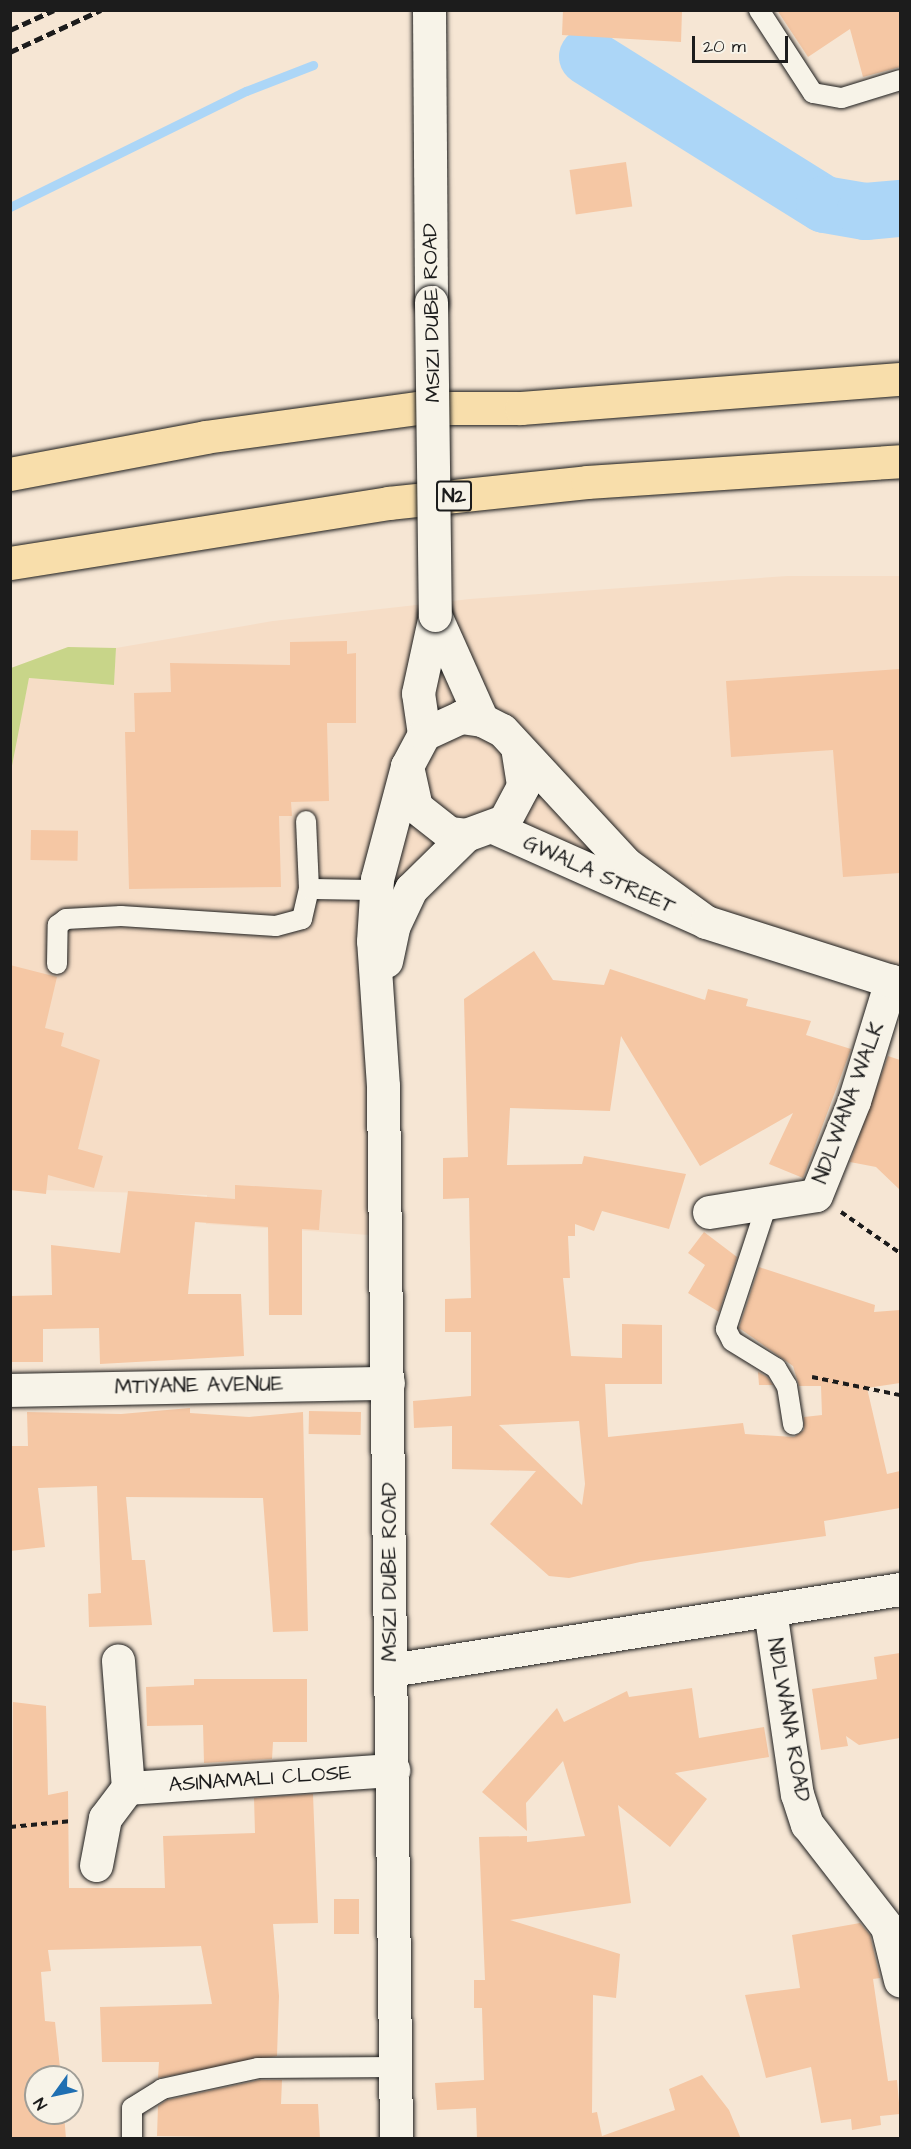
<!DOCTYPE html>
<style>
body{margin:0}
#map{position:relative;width:911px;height:2149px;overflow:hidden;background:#f6e6d4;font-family:"Architects Daughter",sans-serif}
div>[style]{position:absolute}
.built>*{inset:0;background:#f6ddc6}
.green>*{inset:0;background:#c8d589}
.stream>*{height:9px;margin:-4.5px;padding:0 4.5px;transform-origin:4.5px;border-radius:4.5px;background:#acd6f7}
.river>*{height:57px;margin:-28.5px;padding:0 28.5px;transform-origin:28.5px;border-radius:28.5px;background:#acd6f7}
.building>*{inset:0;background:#f5c7a4;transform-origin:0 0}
.path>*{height:4px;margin-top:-2px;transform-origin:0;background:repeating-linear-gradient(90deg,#1c1c1c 0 6px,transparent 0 10.5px)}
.roads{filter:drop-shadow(0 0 2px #1c1c1c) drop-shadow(0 0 2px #1c1c1c)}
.service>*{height:20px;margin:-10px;padding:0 10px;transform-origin:10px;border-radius:10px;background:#f7f3e8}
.minor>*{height:33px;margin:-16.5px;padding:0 16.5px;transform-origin:16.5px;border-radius:16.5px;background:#f7f3e8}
.tertiary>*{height:33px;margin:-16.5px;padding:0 16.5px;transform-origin:16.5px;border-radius:16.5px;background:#f7f3e8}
.motorway>*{height:33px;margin:-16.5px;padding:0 16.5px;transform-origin:16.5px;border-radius:16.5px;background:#f8deab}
.rail>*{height:4.5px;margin-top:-2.25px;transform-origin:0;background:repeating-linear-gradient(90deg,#1c1c1c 0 9px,transparent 0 13.5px)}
.bridges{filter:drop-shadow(0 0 2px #1c1c1c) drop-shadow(0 0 2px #1c1c1c)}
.tertiary-bridge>*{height:33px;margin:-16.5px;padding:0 16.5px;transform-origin:16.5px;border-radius:16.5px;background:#f7f3e8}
span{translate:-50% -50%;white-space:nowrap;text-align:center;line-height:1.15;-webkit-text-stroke:4.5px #f7f3e8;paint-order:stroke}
.shield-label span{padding:2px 4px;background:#f7f3e8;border:2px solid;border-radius:4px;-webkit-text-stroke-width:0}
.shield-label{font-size:20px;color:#1c1c1c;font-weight:700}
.street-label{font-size:21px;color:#1c1c1c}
.frame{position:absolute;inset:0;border:12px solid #1c1c1c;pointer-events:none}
.north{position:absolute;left:24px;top:2065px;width:60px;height:60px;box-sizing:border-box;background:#f7f3e8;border:2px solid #9f9d96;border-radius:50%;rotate:237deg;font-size:16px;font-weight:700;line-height:24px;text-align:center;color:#1c1c1c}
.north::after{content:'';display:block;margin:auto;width:21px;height:27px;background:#1f6fb2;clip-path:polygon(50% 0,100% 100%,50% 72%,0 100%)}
.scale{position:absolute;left:692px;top:36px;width:96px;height:27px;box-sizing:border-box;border:3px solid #1c1c1c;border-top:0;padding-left:8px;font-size:18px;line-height:21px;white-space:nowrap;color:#1c1c1c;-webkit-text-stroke:4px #f7f3e8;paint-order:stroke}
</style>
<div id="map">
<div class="built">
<div style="clip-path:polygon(787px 576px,900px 576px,900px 982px,493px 825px,393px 927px,384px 1236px,206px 1224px,207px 1195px,11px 1189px,10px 771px,29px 678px,114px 685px,116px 648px,273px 621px,470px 599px)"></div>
</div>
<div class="green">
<div style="clip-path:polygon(68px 647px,116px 648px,114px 685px,29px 678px,11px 771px,11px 668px)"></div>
</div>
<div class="stream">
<div style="left:10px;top:207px;width:263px;rotate:-26.2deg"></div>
<div style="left:246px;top:91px;width:72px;rotate:-21.2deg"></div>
</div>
<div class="river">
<div style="left:587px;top:56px;width:279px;rotate:32deg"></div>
<div style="left:824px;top:204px;width:42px;rotate:9.7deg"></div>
<div style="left:865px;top:211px;width:35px;rotate:-5deg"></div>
</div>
<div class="building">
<div style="clip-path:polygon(563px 10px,682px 10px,681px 42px,562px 35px)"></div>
<div style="clip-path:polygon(777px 10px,900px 10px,900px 67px,863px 77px,850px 29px,808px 57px)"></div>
<div style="left:626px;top:162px;width:45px;height:57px;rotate:82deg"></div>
<div style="clip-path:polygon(347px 641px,347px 654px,356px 653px,356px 723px,327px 723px,329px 801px,291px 802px,292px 816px,279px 816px,281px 887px,129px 889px,125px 732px,135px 732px,134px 693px,171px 692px,170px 663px,290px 665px,290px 642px)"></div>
<div style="clip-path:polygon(900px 669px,900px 873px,843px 877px,833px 750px,731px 757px,726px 681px)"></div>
<div style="left:31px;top:830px;width:47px;height:30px;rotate:1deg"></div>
<div style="clip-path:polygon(evenodd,534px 951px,553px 980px,604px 985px,610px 969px,705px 1000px,708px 989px,748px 999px,746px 1006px,811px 1021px,806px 1035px,851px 1049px,803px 1178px,769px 1164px,793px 1113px,700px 1166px,621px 1036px,610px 1111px,510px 1108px,507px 1165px,582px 1164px,584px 1156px,686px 1174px,669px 1229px,602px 1211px,594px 1231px,575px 1224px,575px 1236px,568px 1236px,570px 1278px,563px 1278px,571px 1356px,622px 1358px,622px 1324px,662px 1325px,662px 1384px,605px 1384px,608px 1437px,743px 1423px,745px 1434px,794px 1437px,804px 1430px,804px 1417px,822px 1415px,821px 1386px,799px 1386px,793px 1366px,739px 1328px,759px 1267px,875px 1305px,874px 1312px,900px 1310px,900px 1383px,867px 1388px,887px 1474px,900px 1471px,900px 1508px,824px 1521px,826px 1536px,640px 1562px,569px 1578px,549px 1576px,490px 1524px,536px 1471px,452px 1469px,452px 1426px,414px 1428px,413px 1401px,471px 1396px,471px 1332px,445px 1332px,445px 1299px,471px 1298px,469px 1198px,443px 1199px,443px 1158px,468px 1157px,464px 999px,534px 951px,579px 1421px,585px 1484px,582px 1505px,499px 1425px,579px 1421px)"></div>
<div style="clip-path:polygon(10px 965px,57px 977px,45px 1028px,64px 1033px,61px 1046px,100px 1060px,78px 1149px,103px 1156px,94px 1188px,48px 1175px,46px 1194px,10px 1190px)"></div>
<div style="clip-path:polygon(888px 1056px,900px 1060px,900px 1190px,876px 1167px,850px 1162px)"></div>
<div style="clip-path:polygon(235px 1185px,322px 1190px,319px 1230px,302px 1229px,302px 1315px,269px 1315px,268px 1227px,195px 1222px,188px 1294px,241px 1294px,244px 1356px,100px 1364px,99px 1328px,43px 1329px,43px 1362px,10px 1362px,10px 1296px,52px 1295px,51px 1245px,120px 1253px,128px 1191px,235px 1199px)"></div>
<div style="clip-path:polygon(704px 1232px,737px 1257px,719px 1312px,688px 1293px,705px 1265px,688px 1253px)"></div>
<div style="clip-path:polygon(758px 1372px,767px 1377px,773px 1385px,759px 1385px)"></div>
<div style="clip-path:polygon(190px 1408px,190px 1413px,249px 1417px,303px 1412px,308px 1631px,273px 1632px,263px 1498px,126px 1497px,132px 1560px,145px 1560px,152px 1625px,89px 1627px,88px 1594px,101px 1593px,97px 1486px,38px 1488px,45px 1547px,10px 1551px,10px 1446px,28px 1446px,27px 1412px,121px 1414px)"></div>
<div style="left:309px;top:1411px;width:52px;height:23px;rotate:1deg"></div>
<div style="clip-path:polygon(900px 1653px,900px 1738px,859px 1745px,846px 1736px,848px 1746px,821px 1750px,812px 1689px,877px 1679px,874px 1657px)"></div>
<div style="clip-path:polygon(194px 1679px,307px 1679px,307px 1742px,273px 1742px,272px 1759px,204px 1763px,203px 1725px,147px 1726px,146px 1687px,194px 1685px)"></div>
<div style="clip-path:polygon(692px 1688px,699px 1738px,764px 1727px,769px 1757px,675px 1773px,707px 1799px,670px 1847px,618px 1805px,631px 1903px,510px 1920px,620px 1954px,616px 1998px,593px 1995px,592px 2113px,597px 2112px,602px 2136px,675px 2110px,669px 2089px,702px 2075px,729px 2110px,741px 2139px,477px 2139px,476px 2108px,437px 2110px,435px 2083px,484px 2080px,482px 2008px,474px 2008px,474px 1980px,485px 1980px,479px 1837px,527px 1836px,527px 1842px,585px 1836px,563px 1761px,526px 1803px,527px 1831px,482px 1792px,557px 1708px,564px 1722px,627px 1691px,629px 1697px)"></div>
<div style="clip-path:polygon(13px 1702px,46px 1706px,48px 1795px,68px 1791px,69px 1888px,165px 1888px,163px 1836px,255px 1833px,254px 1798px,313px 1794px,318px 1923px,273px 1924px,279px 1996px,277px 2056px,158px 2078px,159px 2062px,102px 2062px,100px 2007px,212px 2004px,201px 1946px,48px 1950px,51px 1971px,41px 1972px,45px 2021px,55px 2022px,61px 2077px,36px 2077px,36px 2113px,64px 2113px,66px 2139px,10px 2139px)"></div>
<div style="left:334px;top:1899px;width:25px;height:35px"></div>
<div style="clip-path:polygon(860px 1923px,870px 1935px,880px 1978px,873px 1979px,888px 2081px,897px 2080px,900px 2114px,880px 2116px,881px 2125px,852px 2130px,851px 2119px,821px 2123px,811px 2067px,766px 2078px,745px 1995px,800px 1988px,792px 1935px)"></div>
<div style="clip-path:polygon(259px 2080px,282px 2080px,281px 2104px,318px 2104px,320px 2139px,157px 2136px,158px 2106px,167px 2100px)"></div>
</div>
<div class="path">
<div style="left:841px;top:1212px;width:72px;rotate:34.8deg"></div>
<div style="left:812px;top:1377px;width:90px;rotate:11.6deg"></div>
<div style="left:10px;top:1827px;width:62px;rotate:-5.5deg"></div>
</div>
<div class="roads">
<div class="service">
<div style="left:759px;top:10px;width:99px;rotate:57deg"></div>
<div style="left:813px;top:93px;width:29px;rotate:10deg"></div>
<div style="left:842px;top:98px;width:61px;rotate:-17.2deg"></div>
<div style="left:309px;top:889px;width:67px;rotate:0.9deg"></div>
<div style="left:57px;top:964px;width:39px;rotate:-89deg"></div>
<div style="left:58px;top:925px;width:10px;rotate:-37deg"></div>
<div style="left:66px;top:919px;width:55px;rotate:-3.1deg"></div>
<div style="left:121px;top:916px;width:155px;rotate:3.7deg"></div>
<div style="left:276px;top:926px;width:27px;rotate:-15deg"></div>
<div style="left:302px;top:919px;width:31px;rotate:-77deg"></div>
<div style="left:309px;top:889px;width:68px;rotate:-92.5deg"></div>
<div style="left:768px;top:1201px;width:135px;rotate:108.2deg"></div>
<div style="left:726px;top:1329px;width:13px;rotate:63deg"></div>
<div style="left:732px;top:1341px;width:52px;rotate:31.5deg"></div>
<div style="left:776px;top:1368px;width:21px;rotate:59deg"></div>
<div style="left:787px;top:1386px;width:39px;rotate:81deg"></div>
<div style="left:132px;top:2138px;width:30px;rotate:-90deg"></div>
<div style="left:132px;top:2108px;width:36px;rotate:-32deg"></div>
<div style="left:162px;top:2089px;width:98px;rotate:-12.3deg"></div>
<div style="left:258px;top:2068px;width:137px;rotate:-0.4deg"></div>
</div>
<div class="minor">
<div style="left:709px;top:1212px;width:108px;rotate:-9deg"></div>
<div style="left:816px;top:1195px;width:101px;rotate:-68deg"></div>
<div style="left:854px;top:1101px;width:126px;rotate:-72.9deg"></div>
<div style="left:10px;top:1390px;width:378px;rotate:-1.1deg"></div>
<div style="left:770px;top:1610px;width:186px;rotate:81.7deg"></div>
<div style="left:797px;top:1794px;width:32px;rotate:72deg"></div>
<div style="left:807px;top:1824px;width:130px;rotate:52.2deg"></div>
<div style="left:887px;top:1927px;width:55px;rotate:76.2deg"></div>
<div style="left:391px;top:1670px;width:515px;rotate:-9.04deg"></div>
<div style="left:128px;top:1788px;width:266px;rotate:-3.9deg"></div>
<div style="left:96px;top:1865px;width:48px;rotate:-79.2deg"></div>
<div style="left:105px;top:1818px;width:38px;rotate:-53deg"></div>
<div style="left:128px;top:1788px;width:128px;rotate:-94.5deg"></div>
</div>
<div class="tertiary">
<div style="left:429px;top:10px;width:292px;rotate:89.6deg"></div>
<div style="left:435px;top:615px;width:115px;rotate:65.9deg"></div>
<div style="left:424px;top:734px;width:41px;rotate:-98.3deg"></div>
<div style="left:418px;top:693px;width:80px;rotate:-77.7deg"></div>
<div style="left:517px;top:747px;width:39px;rotate:81deg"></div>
<div style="left:523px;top:786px;width:40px;rotate:118deg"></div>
<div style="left:504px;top:821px;width:40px;rotate:159.8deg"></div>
<div style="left:466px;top:835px;width:17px;rotate:-173deg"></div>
<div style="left:449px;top:833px;width:42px;rotate:-141.8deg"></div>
<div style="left:416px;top:807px;width:42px;rotate:-102.4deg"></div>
<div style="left:407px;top:766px;width:36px;rotate:-62deg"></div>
<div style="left:424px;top:734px;width:41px;rotate:-24.7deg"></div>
<div style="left:461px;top:717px;width:21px;rotate:8deg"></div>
<div style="left:482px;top:720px;width:22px;rotate:27deg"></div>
<div style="left:502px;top:730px;width:181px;rotate:47.2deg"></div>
<div style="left:625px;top:863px;width:100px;rotate:36.1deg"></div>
<div style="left:493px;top:827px;width:233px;rotate:24deg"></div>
<div style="left:706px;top:922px;width:204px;rotate:17.7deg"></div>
<div style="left:386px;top:961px;width:35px;rotate:-78deg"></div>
<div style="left:393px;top:927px;width:42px;rotate:-64.7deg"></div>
<div style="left:411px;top:889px;width:77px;rotate:-44.5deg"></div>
<div style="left:396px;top:2138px;width:1052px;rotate:-90.71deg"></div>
<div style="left:383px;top:1086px;width:145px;rotate:-93.9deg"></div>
<div style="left:373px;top:941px;width:62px;rotate:-86.3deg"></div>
<div style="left:377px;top:879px;width:117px;rotate:-75.1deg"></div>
</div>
<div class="motorway">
<div style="left:10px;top:474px;width:198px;rotate:-10.7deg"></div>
<div style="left:205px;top:437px;width:215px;rotate:-7.8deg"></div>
<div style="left:418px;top:408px;width:103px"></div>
<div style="left:521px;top:408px;width:380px;rotate:-4.4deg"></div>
<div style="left:10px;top:563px;width:383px;rotate:-9deg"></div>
<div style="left:388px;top:503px;width:200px;rotate:-6deg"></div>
<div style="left:587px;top:482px;width:314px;rotate:-3.8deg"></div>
</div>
</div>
<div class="rail">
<div style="left:10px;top:30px;width:48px;rotate:-24.4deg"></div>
<div style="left:10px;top:52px;width:100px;rotate:-24.8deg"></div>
</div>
<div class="bridges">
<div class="tertiary-bridge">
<div style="left:431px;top:302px;width:313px;rotate:89.3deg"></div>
</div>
</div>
<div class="shield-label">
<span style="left:454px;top:496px">N2</span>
</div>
<div class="street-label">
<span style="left:432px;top:313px;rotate:-91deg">MSIZI DUBE ROAD</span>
<span style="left:599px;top:875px;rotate:24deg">GWALA STREET</span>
<span style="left:849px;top:1103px;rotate:-70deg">NDLWANA WALK</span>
<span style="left:199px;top:1386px;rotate:-1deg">MTIYANE AVENUE</span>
<span style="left:390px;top:1572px;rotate:-90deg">MSIZI DUBE ROAD</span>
<span style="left:788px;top:1720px;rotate:80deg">NDLWANA ROAD</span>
<span style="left:260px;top:1779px;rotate:-4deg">ASINAMALI CLOSE</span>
</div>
<div class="frame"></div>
<div class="north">N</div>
<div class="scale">20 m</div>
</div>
